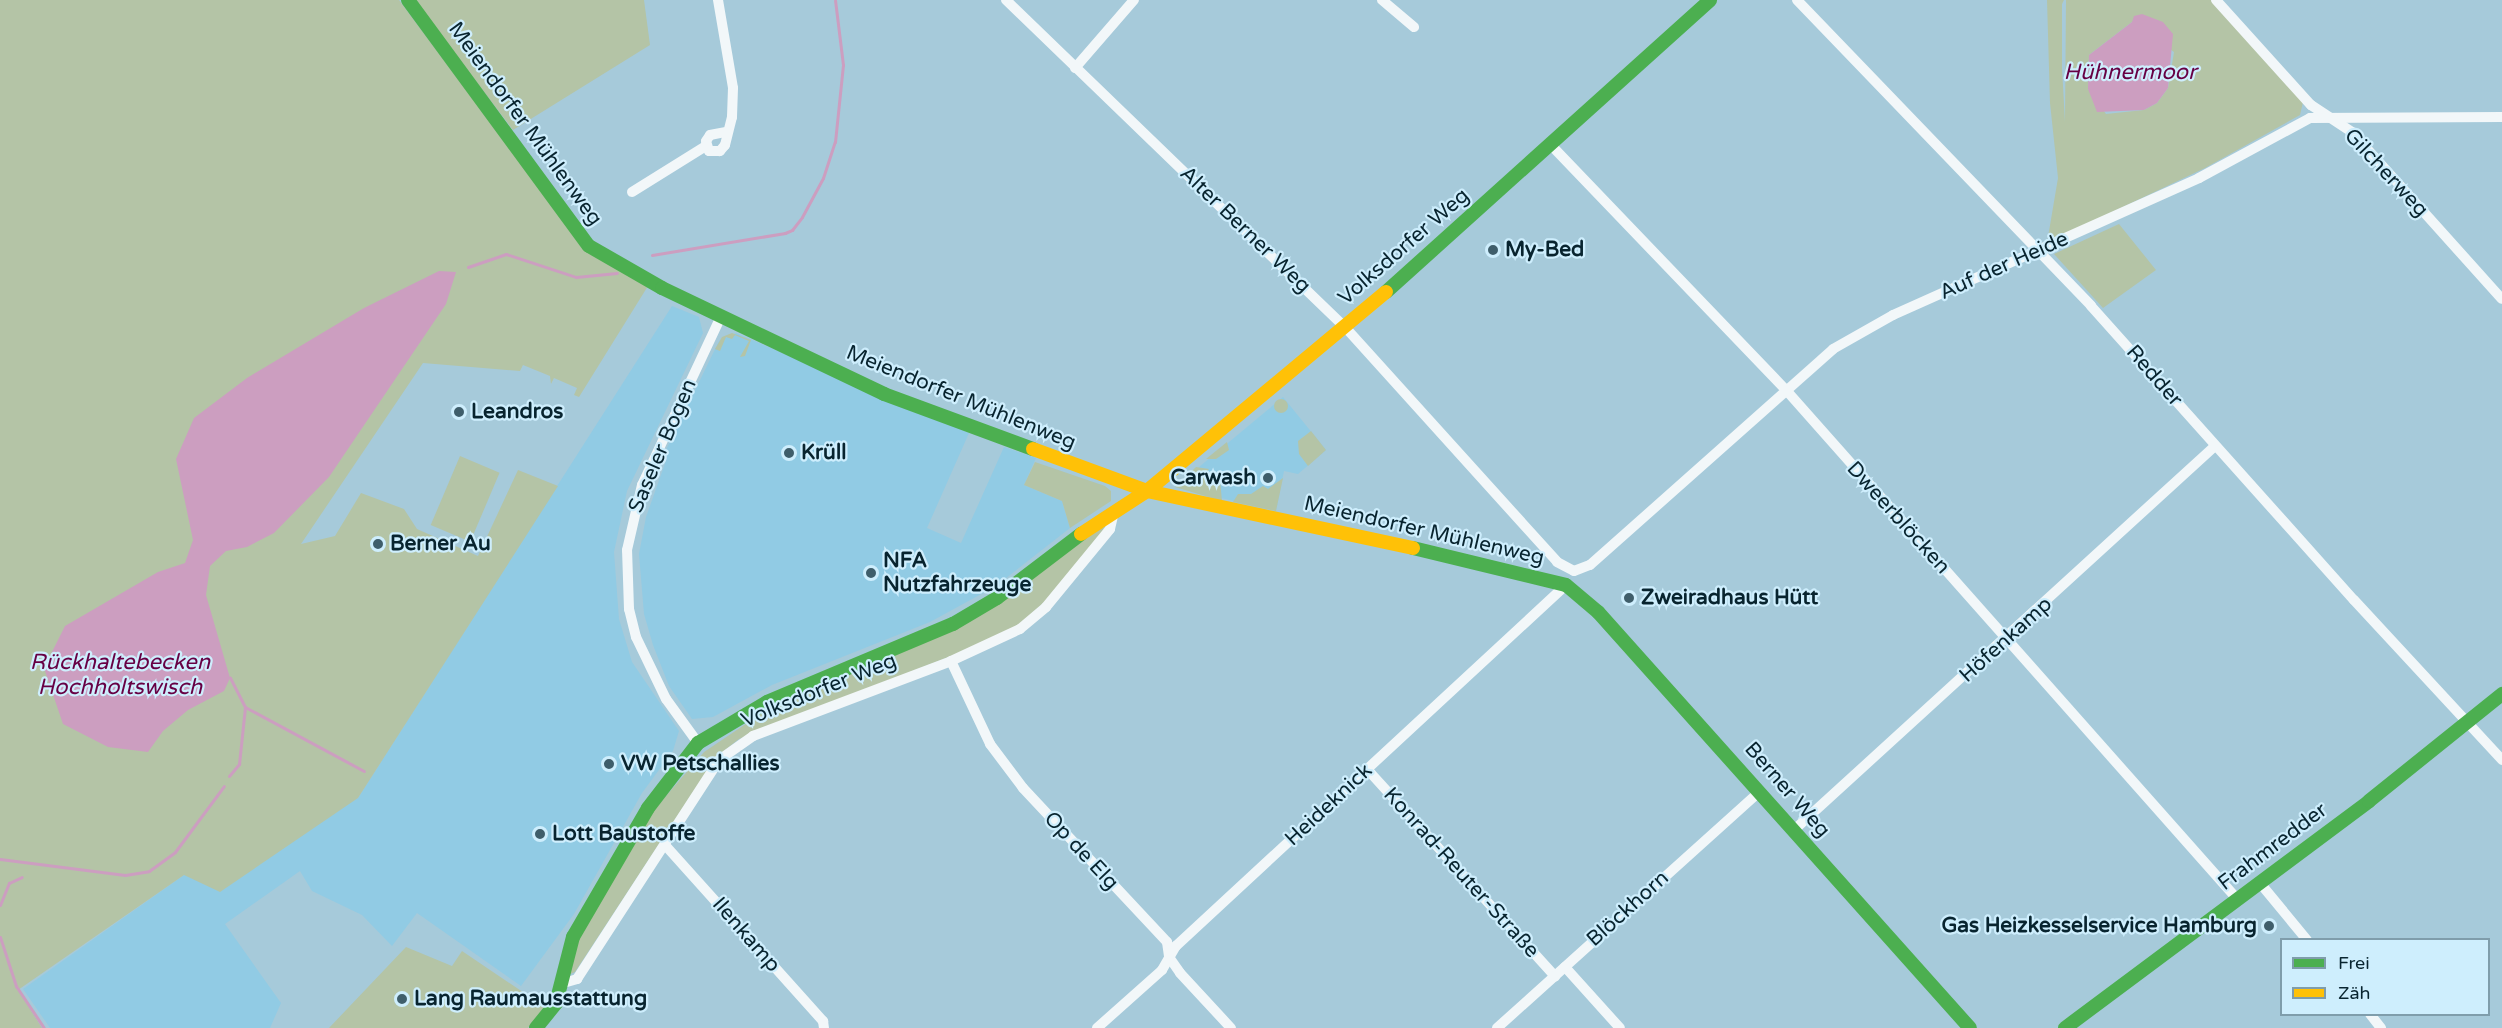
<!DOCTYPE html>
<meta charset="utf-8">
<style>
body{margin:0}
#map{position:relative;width:2502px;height:1028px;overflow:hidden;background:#a6cada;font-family:"Varela Round",sans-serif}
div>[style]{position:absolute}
.built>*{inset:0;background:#91cbe4}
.green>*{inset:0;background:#b4c4a6;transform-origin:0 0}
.round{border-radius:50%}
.water>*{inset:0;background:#cc9ec0}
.stream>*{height:3px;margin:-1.5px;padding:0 1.5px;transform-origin:1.5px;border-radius:1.5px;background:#cc9ec0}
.street>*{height:10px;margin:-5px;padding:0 5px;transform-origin:5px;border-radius:5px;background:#f2f7f9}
.fast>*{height:14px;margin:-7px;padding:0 7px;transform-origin:7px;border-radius:7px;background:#4caf50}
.slow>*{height:14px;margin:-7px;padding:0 7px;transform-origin:7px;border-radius:7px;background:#ffc107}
.dots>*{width:16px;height:16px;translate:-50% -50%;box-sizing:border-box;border:3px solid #ceeefd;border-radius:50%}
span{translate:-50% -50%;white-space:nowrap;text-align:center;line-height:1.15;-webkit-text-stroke:4.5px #ceeefd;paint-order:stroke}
.street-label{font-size:21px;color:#08242f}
.poi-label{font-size:21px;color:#08242f;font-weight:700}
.left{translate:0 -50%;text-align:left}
.right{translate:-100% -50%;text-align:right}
.water-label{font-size:22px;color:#670044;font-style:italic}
.legend{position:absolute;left:2280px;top:938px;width:210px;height:78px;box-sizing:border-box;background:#ceeefd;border:2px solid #7f9dab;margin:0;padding:8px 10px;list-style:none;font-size:18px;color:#08242f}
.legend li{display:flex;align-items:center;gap:12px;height:30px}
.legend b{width:30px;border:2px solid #7f9dab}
</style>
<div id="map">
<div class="built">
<div style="clip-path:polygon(672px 306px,699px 317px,703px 333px,627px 491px,614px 552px,619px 619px,632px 662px,679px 731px,673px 751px,642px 793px,574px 914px,521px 986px,417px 913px,392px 946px,362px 915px,312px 891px,300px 871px,225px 924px,281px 1003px,270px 1028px,50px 1028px,23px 989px,184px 875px,358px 798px)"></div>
<div style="clip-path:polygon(736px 333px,969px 433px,927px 528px,961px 543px,1004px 447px,1036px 458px,1024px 485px,1062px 501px,1070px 528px,996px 586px,930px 622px,772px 685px,713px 717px,692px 719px,669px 686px,653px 645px,644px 614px,639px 554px,646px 517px,667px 458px,665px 452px,719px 341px)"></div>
<div style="clip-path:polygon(1283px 397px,1326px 450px,1298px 474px,1284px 471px,1276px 511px,1175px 487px)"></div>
</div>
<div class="green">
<div style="clip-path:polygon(0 0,399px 0,572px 232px,648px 286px,579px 397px,574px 395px,577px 388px,554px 378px,551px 384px,550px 376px,523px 365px,520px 371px,423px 363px,301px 544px,335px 536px,361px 493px,404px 509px,417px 529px,478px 556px,518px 470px,558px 486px,358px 798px,220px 892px,184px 875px,18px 990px,42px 1028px,0 1028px)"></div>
<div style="clip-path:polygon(414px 0,644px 0,650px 45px,513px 130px)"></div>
<div style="clip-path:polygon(evenodd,2047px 0,2064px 0,2062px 4px,2062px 68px,2065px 122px,2066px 0,2211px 0,2303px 102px,2300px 115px,2205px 168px,2047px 243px,2058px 178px,2050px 103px,2047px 0,2132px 22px,2174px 52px,2168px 88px,2157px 103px,2144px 110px,2106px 114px,2088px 89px,2089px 55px,2132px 22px)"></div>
<div style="clip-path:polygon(2119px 224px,2156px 270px,2103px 308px,2054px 254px)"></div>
<div style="clip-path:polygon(732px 333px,751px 340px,745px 356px,740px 357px,749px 341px,735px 335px,732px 339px,726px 337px,720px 351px,715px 349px,722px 337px)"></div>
<div class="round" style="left:1274px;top:399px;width:14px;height:14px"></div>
<div style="clip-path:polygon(1311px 431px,1326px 450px,1308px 466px,1299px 454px,1298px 441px)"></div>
<div style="clip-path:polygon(1227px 442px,1229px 450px,1216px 459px,1206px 459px)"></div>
<div style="left:460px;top:456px;width:43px;height:75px;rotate:23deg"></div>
<div style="clip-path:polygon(1035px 462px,1105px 486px,1111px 491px,1111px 501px,1070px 528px,1062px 501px,1024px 485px)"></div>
<div style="clip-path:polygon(1196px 467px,1209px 469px,1205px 474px,1214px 485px,1220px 480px,1222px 501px,1175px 487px)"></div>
<div style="clip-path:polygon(1283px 478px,1276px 511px,1233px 502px,1238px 494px,1251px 494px,1263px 486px,1268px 489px)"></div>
<div style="clip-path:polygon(1102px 526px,1105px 531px,1052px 595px,1020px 624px,992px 640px,739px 739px,716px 757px,575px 972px,566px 976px,578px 939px,653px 811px,704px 752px,774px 705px,943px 635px)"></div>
<div style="clip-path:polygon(406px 947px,452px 966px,462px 951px,545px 1007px,528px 1028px,329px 1028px)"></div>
</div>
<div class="water">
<div style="clip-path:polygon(2142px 14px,2163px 22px,2173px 34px,2168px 88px,2157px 103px,2144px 110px,2097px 112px,2088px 89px,2089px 55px,2132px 22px,2134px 16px)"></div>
<div style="clip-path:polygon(439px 271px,456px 272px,446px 304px,329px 477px,274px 533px,247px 547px,226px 551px,210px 566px,206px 595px,230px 678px,224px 691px,188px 710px,163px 731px,148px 752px,108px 747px,63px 724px,44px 668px,65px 626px,158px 572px,185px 563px,193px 540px,176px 459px,194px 418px,247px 378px,364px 308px)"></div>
</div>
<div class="stream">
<div style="left:652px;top:255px;width:135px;rotate:-9.4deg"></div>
<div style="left:785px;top:233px;width:8px;rotate:-23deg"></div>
<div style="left:792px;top:230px;width:16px;rotate:-52deg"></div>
<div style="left:802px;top:217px;width:44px;rotate:-61.7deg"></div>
<div style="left:823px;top:178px;width:38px;rotate:-72deg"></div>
<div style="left:835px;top:142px;width:77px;rotate:-84.1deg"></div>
<div style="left:843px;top:65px;width:65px;rotate:-97deg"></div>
<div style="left:468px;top:267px;width:40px;rotate:-18.9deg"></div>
<div style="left:506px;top:254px;width:74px;rotate:18.2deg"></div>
<div style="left:576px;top:277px;width:41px;rotate:-5.6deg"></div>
<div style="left:245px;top:707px;width:135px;rotate:28.3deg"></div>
<div style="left:229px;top:776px;width:16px;rotate:-50deg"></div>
<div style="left:239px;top:764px;width:57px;rotate:-84deg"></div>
<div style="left:245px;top:707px;width:33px;rotate:-117deg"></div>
<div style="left:0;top:859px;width:126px;rotate:7.3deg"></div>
<div style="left:125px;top:875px;width:24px;rotate:-9deg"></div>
<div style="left:149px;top:871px;width:32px;rotate:-36deg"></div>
<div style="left:175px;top:852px;width:82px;rotate:-53.4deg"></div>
<div style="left:0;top:905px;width:24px;rotate:-68deg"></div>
<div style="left:9px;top:883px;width:14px;rotate:-25deg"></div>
<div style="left:0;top:937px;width:52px;rotate:71.9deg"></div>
<div style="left:16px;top:986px;width:50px;rotate:56.3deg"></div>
</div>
<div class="street">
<div style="left:718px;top:0;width:89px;rotate:80.3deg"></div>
<div style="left:733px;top:88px;width:29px;rotate:92deg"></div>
<div style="left:732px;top:117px;width:29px;rotate:104deg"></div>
<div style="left:725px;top:145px;width:8px;rotate:130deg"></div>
<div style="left:720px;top:151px;width:11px;rotate:180deg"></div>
<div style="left:709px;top:151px;width:10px;rotate:-107deg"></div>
<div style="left:706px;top:141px;width:7px;rotate:-56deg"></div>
<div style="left:710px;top:135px;width:15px;rotate:-11deg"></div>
<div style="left:1006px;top:0;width:471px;rotate:44deg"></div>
<div style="left:1345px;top:327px;width:316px;rotate:47.9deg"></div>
<div style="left:1557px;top:562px;width:19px;rotate:28deg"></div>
<div style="left:1574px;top:571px;width:17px;rotate:-21deg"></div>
<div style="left:1590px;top:565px;width:325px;rotate:-41.6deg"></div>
<div style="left:1833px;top:349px;width:69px;rotate:-29.5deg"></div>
<div style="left:1893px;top:315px;width:335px;rotate:-24.1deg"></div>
<div style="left:2199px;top:178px;width:126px;rotate:-28.4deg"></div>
<div style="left:2310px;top:118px;width:192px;rotate:-0.3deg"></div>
<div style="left:1382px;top:0;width:42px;rotate:40.2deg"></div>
<div style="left:1797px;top:0;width:424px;rotate:46.1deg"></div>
<div style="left:2091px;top:306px;width:394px;rotate:48.2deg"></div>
<div style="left:2354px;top:600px;width:218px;rotate:47.2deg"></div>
<div style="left:2216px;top:0;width:142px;rotate:47.9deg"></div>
<div style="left:2311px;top:105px;width:49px;rotate:33.4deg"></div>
<div style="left:2352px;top:132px;width:224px;rotate:48.1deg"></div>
<div style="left:1075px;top:68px;width:90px;rotate:-49.1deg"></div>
<div style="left:1550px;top:144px;width:341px;rotate:46.2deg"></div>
<div style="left:1786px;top:390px;width:681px;rotate:48.45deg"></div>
<div style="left:632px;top:192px;width:87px;rotate:-31.9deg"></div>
<div style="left:951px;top:661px;width:92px;rotate:64.8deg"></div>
<div style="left:990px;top:744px;width:55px;rotate:53.1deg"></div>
<div style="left:1023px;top:788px;width:211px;rotate:46.9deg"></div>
<div style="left:1167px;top:942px;width:15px;rotate:82deg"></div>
<div style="left:1169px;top:957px;width:19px;rotate:55deg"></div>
<div style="left:1180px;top:973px;width:75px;rotate:47.2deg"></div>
<div style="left:698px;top:743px;width:54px;rotate:-126deg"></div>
<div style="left:666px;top:699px;width:69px;rotate:-115.8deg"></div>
<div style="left:636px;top:637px;width:29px;rotate:-104deg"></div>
<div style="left:629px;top:609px;width:59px;rotate:-91.9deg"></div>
<div style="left:627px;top:550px;width:67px;rotate:-77deg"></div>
<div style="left:642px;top:485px;width:187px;rotate:-64.9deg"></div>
<div style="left:1367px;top:769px;width:280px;rotate:47.8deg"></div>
<div style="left:1794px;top:830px;width:570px;rotate:-42.37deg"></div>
<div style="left:665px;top:845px;width:237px;rotate:48.1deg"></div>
<div style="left:823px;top:1021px;width:7px;rotate:82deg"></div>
<div style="left:2260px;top:883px;width:74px;rotate:50.5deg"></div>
<div style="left:1565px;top:967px;width:82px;rotate:48deg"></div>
<div style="left:560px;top:984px;width:18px;rotate:-16deg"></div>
<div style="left:577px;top:979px;width:261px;rotate:-57deg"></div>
<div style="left:719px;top:760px;width:42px;rotate:-35.2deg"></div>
<div style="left:753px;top:736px;width:212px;rotate:-20.7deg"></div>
<div style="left:951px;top:661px;width:76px;rotate:-24.9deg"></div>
<div style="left:1020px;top:629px;width:34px;rotate:-40deg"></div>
<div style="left:1046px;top:607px;width:101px;rotate:-50.6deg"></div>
<div style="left:1110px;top:529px;width:17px;rotate:-77deg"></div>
<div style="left:2370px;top:1014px;width:18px;rotate:52deg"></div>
<div style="left:1097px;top:1028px;width:87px;rotate:-41.7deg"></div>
<div style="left:1162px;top:970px;width:28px;rotate:-60deg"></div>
<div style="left:1176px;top:946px;width:531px;rotate:-42.79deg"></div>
<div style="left:1497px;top:1028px;width:354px;rotate:-42deg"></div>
</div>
<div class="fast">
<div style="left:408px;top:0;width:305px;rotate:53.7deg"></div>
<div style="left:589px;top:246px;width:84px;rotate:29.9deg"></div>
<div style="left:662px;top:288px;width:246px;rotate:25.5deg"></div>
<div style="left:884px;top:394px;width:159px;rotate:20.3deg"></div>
<div style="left:1386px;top:292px;width:436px;rotate:-42deg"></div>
<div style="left:1413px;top:548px;width:157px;rotate:13.6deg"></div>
<div style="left:1566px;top:585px;width:42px;rotate:40.2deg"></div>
<div style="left:1598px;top:612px;width:558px;rotate:48.2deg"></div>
<div style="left:536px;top:1028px;width:32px;rotate:-51deg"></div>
<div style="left:556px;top:1003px;width:68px;rotate:-75.6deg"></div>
<div style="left:573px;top:937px;width:149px;rotate:-59.8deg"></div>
<div style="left:648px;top:808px;width:82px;rotate:-52.4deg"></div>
<div style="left:698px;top:743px;width:80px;rotate:-30.7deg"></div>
<div style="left:767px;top:702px;width:202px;rotate:-22.8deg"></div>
<div style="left:953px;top:624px;width:51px;rotate:-30.6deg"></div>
<div style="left:997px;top:598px;width:106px;rotate:-37.3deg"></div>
<div style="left:2065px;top:1028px;width:379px;rotate:-36.7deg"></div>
<div style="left:2369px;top:801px;width:171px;rotate:-38.8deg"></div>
</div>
<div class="slow">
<div style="left:1033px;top:449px;width:121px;rotate:20.2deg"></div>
<div style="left:1147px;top:491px;width:272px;rotate:12.1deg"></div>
<div style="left:1081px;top:534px;width:79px;rotate:-33.1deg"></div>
<div style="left:1147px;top:491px;width:311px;rotate:-39.8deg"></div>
</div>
<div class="dots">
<div style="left:1493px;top:250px;background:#3f5e6b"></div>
<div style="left:459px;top:412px;background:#3f5e6b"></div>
<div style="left:789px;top:453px;background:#3f5e6b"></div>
<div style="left:1268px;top:478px;background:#3f5e6b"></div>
<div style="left:378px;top:544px;background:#3f5e6b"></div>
<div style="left:871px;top:573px;background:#3f5e6b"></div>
<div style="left:1629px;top:598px;background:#3f5e6b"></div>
<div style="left:609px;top:764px;background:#3f5e6b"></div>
<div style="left:540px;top:834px;background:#3f5e6b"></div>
<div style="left:2269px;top:926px;background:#3f5e6b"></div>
<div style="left:402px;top:999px;background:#3f5e6b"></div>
</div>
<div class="street-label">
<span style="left:525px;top:124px;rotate:54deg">Meiendorfer Mühlenweg</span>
<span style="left:2386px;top:173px;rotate:47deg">Gilcherweg</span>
<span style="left:1245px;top:230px;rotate:44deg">Alter Berner Weg</span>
<span style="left:1404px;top:247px;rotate:-41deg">Volksdorfer Weg</span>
<span style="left:2004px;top:266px;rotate:-24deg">Auf der Heide</span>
<span style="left:2154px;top:376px;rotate:49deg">Redder</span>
<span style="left:961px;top:398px;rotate:22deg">Meiendorfer Mühlenweg</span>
<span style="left:663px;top:446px;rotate:-67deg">Saseler Bogen</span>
<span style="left:1898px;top:518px;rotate:48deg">Dweerblöcken</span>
<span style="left:1424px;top:531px;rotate:13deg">Meiendorfer Mühlenweg</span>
<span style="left:2006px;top:640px;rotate:-42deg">Höfenkamp</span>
<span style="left:819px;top:691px;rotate:-22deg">Volksdorfer Weg</span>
<span style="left:1787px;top:790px;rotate:49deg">Berner Weg</span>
<span style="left:1329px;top:805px;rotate:-43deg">Heideknick</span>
<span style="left:2273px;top:847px;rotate:-37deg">Frahmredder</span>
<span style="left:1081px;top:851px;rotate:47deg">Op de Elg</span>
<span style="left:1461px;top:873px;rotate:48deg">Konrad-Reuter-Straße</span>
<span style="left:1628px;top:909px;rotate:-42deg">Blöckhorn</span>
<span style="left:746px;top:935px;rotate:49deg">Ilenkamp</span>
</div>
<div class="poi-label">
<span class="left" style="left:1505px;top:250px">My-Bed</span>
<span class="left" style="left:471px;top:412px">Leandros</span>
<span class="left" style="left:801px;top:453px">Krüll</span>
<span class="right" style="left:1256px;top:478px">Carwash</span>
<span class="left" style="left:390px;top:544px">Berner Au</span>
<span class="left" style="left:883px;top:573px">NFA<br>Nutzfahrzeuge</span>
<span class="left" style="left:1641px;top:598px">Zweiradhaus Hütt</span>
<span class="left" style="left:621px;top:764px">VW Petschallies</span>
<span class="left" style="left:552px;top:834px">Lott Baustoffe</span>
<span class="right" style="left:2257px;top:926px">Gas Heizkesselservice Hamburg</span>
<span class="left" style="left:414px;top:999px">Lang Raumausstattung</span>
</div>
<div class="water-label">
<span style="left:2130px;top:73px">Hühnermoor</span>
<span style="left:120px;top:675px">Rückhaltebecken<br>Hochholtswisch</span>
</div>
<ul class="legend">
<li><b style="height:8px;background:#4caf50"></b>Frei</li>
<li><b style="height:8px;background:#ffc107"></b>Zäh</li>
</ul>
</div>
